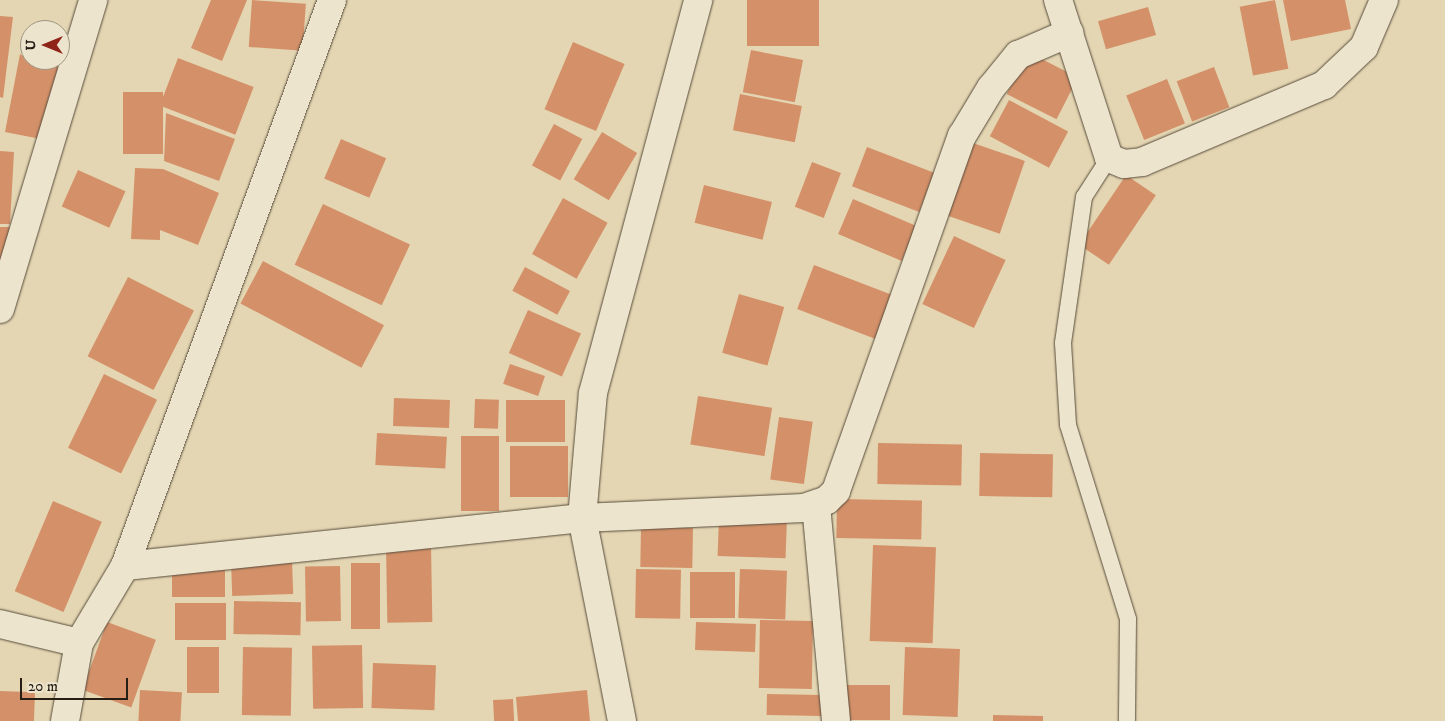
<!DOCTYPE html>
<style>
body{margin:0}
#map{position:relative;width:1445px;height:721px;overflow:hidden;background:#e4d6b2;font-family:"IM FELL DW Pica",serif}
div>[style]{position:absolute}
.building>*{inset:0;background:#d49169;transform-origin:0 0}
.roads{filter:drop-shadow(0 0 1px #564b3c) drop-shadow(0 0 1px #564b3c)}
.service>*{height:16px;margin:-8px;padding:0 8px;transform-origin:8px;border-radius:8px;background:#ede4cd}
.minor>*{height:28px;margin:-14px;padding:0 14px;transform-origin:14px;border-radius:14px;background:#ede4cd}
span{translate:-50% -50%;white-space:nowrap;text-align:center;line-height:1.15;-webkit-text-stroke:5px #ede4cd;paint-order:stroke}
.north{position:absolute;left:20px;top:20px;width:50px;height:50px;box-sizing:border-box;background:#ede4cd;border:1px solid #9d9483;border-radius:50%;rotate:270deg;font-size:14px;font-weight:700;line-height:20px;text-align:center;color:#261d15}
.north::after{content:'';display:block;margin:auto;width:18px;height:22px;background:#8f2418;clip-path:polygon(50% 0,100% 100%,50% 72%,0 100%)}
.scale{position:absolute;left:20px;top:678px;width:108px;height:22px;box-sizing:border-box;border:2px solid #261d15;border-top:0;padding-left:6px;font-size:15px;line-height:18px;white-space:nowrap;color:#261d15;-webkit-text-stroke:4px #ede4cd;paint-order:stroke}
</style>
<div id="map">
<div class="building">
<div style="clip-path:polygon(211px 0,247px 0,222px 61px,191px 48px)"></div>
<div style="left:252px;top:0;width:54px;height:47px;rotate:4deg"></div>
<div style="left:747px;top:0;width:72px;height:46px"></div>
<div style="left:1275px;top:0;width:70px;height:36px;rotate:79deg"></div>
<div style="clip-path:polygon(1283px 0,1345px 0,1351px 29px,1291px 41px)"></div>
<div style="left:1148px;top:7px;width:29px;height:52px;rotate:74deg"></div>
<div style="clip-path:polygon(0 16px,13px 17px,3px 98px,0 97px)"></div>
<div style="left:573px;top:42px;width:56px;height:73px;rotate:23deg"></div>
<div style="left:751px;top:50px;width:53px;height:43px;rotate:11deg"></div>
<div style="left:1028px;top:52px;width:56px;height:47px;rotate:27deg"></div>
<div style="clip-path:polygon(20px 54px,30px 60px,65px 63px,51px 141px,5px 132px)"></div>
<div style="left:178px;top:58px;width:81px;height:51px;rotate:21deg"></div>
<div style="left:1214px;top:67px;width:43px;height:40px;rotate:69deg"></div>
<div style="left:1167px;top:79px;width:48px;height:44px;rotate:68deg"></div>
<div style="left:123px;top:92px;width:40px;height:62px"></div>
<div style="left:740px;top:94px;width:63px;height:37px;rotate:11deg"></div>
<div style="left:1009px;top:100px;width:67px;height:41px;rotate:28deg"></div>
<div style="clip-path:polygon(166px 113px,235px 139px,219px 181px,164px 161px)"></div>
<div style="left:554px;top:124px;width:32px;height:47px;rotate:28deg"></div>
<div style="left:602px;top:132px;width:41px;height:55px;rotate:31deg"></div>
<div style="left:341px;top:139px;width:49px;height:43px;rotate:23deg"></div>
<div style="left:970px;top:142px;width:58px;height:77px;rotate:19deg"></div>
<div style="left:867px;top:147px;width:72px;height:42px;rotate:21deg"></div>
<div style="clip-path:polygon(0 151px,14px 152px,10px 224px,0 224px)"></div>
<div style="left:812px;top:162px;width:31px;height:48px;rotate:21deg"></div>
<div style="clip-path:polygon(135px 168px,163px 169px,219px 193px,198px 245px,160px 230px,160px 240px,131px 239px)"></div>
<div style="left:78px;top:170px;width:52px;height:40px;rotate:24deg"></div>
<div style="left:1126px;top:175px;width:36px;height:84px;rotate:34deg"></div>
<div style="left:704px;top:185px;width:70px;height:39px;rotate:14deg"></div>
<div style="left:563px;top:198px;width:51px;height:64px;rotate:29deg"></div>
<div style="left:853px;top:199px;width:69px;height:38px;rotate:23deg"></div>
<div style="left:323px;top:204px;width:96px;height:67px;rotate:25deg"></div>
<div style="clip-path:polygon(0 227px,16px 227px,14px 259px,0 258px)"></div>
<div style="left:954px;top:236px;width:57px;height:75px;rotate:25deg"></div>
<div style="left:263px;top:261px;width:137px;height:48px;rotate:28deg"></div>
<div style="left:814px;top:265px;width:86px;height:47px;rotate:21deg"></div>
<div style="left:525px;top:267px;width:51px;height:27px;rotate:28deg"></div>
<div style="left:128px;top:277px;width:74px;height:89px;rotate:27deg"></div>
<div style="left:739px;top:294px;width:47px;height:61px;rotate:16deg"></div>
<div style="left:528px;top:310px;width:58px;height:47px;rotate:24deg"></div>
<div style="left:510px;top:364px;width:37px;height:21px;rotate:19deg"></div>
<div style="left:104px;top:374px;width:59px;height:82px;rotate:26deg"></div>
<div style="left:698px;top:396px;width:75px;height:49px;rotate:9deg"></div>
<div style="left:394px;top:398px;width:56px;height:28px;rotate:2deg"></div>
<div style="left:475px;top:399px;width:24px;height:29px;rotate:2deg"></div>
<div style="left:506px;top:400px;width:59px;height:42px"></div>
<div style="left:779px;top:417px;width:34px;height:63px;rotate:8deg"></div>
<div style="left:377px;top:433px;width:70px;height:32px;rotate:3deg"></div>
<div style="left:461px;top:436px;width:38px;height:75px"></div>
<div style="left:878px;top:443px;width:84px;height:41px;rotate:1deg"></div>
<div style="left:510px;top:446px;width:58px;height:51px"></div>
<div style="left:980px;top:453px;width:73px;height:43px;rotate:1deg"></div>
<div style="left:837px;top:499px;width:85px;height:39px;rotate:1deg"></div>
<div style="left:53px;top:501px;width:53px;height:98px;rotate:23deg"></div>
<div style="left:719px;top:516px;width:68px;height:40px;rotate:2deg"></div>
<div style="left:641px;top:527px;width:52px;height:40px;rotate:1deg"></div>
<div style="left:431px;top:545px;width:77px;height:45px;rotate:89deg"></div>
<div style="left:873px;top:545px;width:63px;height:96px;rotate:2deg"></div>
<div style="left:292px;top:560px;width:34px;height:61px;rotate:88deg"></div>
<div style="left:351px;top:563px;width:29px;height:66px"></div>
<div style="left:340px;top:566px;width:55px;height:35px;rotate:89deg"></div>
<div style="left:225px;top:568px;width:29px;height:53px;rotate:90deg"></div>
<div style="left:636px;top:569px;width:45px;height:49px;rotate:1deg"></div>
<div style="left:740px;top:569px;width:47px;height:49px;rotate:2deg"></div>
<div style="left:690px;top:572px;width:45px;height:46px"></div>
<div style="left:234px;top:601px;width:67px;height:33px;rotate:1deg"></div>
<div style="left:175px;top:603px;width:51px;height:37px"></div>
<div style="left:760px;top:620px;width:53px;height:68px;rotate:1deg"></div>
<div style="left:107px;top:622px;width:52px;height:72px;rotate:20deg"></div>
<div style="left:696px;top:622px;width:60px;height:28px;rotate:2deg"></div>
<div style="left:362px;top:645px;width:63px;height:50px;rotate:89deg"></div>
<div style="left:187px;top:647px;width:32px;height:46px"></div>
<div style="left:243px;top:647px;width:49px;height:68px;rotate:1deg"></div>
<div style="left:905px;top:647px;width:55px;height:68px;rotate:2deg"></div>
<div style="left:373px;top:663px;width:63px;height:45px;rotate:2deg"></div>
<div style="left:847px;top:685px;width:43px;height:35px"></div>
<div style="left:140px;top:690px;width:42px;height:31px;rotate:3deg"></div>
<div style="clip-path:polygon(587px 690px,590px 721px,518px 721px,516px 697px)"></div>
<div style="left:0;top:691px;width:35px;height:30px;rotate:2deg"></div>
<div style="left:767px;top:694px;width:55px;height:21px;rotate:1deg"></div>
<div style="left:513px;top:699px;width:22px;height:20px;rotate:87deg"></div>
<div style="clip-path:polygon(993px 715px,1043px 716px,1043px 721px,993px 721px)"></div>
</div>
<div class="roads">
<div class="service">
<div style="left:1109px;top:158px;width:46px;rotate:122.7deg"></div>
<div style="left:1084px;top:197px;width:148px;rotate:98.2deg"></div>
<div style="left:1063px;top:343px;width:82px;rotate:86.5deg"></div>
<div style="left:1068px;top:425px;width:203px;rotate:72.8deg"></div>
<div style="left:1128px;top:619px;width:102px;rotate:90.6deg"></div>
</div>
<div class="minor">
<div style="left:1058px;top:0;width:166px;rotate:72.1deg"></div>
<div style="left:1109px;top:158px;width:16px;rotate:22deg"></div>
<div style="left:1124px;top:164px;width:18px;rotate:-6deg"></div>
<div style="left:1142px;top:162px;width:198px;rotate:-22.9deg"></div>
<div style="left:1324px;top:85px;width:55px;rotate:-43.5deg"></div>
<div style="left:1364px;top:47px;width:51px;rotate:-66.9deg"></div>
<div style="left:0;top:309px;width:323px;rotate:-73.2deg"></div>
<div style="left:816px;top:505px;width:217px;rotate:84.7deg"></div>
<div style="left:125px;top:566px;width:460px;rotate:-6deg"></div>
<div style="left:582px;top:518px;width:222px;rotate:-2.6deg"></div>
<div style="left:804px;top:508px;width:24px;rotate:-19deg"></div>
<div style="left:827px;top:500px;width:13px;rotate:-45deg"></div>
<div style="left:836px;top:491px;width:377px;rotate:-70.5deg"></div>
<div style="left:962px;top:136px;width:56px;rotate:-58.9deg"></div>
<div style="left:991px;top:88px;width:43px;rotate:-50.7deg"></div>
<div style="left:1018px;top:55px;width:56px;rotate:-23.3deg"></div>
<div style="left:0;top:624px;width:81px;rotate:13.5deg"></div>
<div style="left:65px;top:721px;width:79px;rotate:-79.8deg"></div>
<div style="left:79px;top:643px;width:90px;rotate:-59.1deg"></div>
<div style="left:125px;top:566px;width:603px;rotate:-69.91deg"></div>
<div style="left:622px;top:721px;width:207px;rotate:-101.1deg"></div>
<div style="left:582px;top:518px;width:125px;rotate:-85deg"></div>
<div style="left:593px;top:393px;width:407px;rotate:-75deg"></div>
</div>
</div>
<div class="north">U</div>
<div class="scale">20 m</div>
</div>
